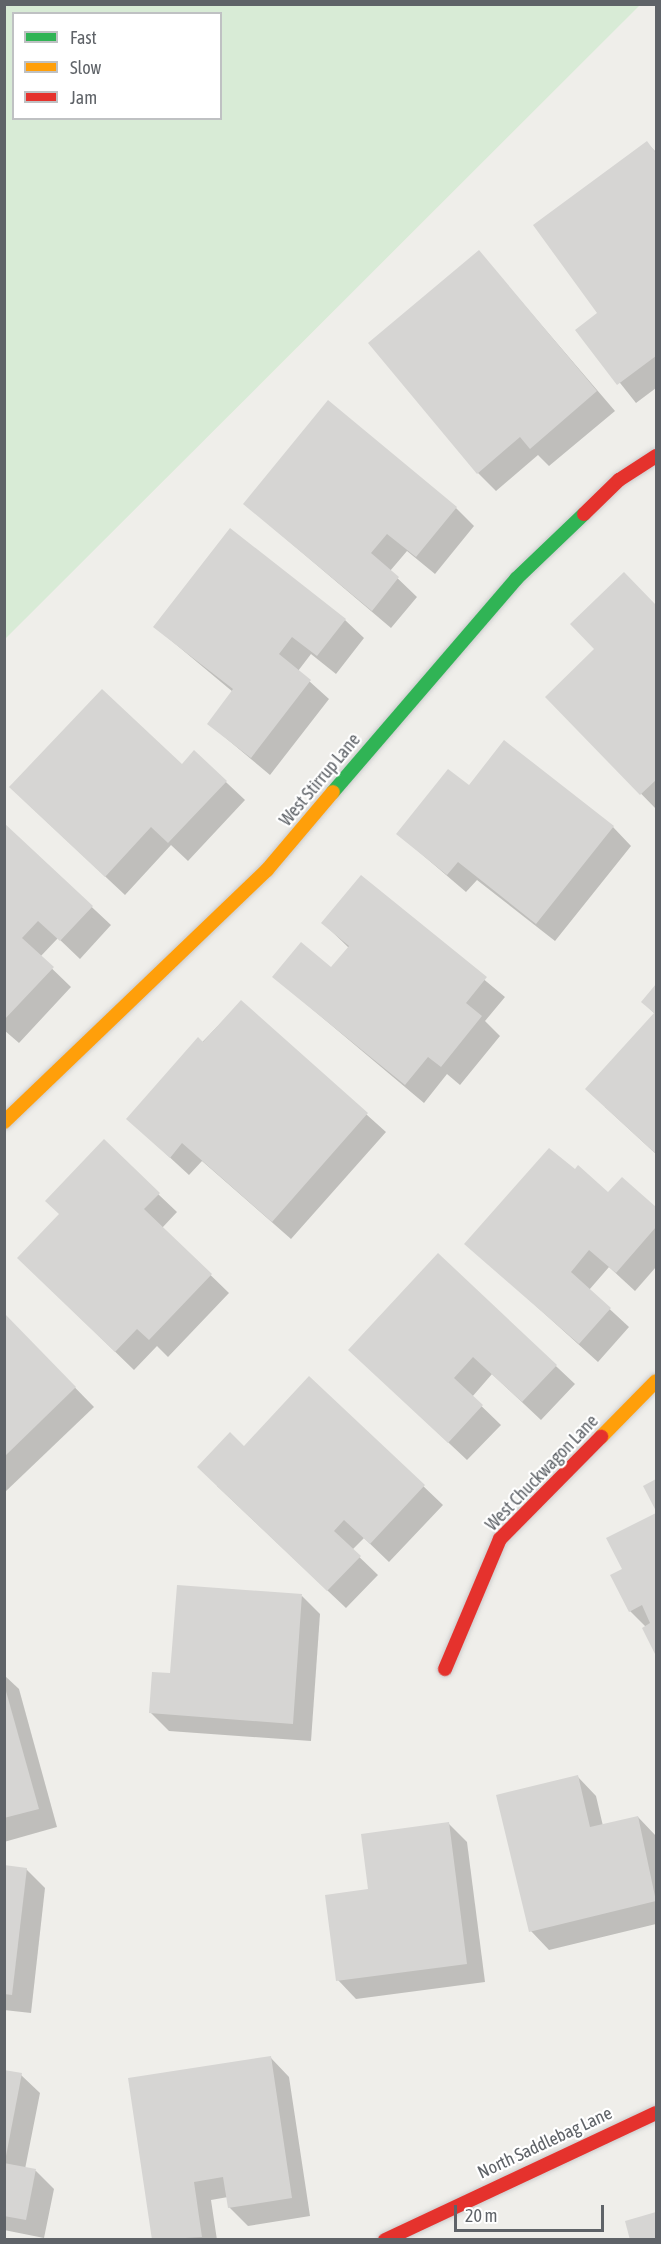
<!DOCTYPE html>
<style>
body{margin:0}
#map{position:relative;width:661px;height:2244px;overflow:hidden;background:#efeeea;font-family:"Asap Condensed",sans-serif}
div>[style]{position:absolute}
.green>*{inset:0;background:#d8ebd6}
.shadow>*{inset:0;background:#0003}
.building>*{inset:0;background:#d6d5d3}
.roads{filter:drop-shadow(0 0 2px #cacacb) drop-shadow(0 0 2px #cacacb)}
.fast>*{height:14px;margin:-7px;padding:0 7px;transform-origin:7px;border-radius:7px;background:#30b455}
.slow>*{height:14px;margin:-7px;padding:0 7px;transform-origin:7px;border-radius:7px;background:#ff9f0a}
.jam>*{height:14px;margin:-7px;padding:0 7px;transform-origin:7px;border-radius:7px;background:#e5322d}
span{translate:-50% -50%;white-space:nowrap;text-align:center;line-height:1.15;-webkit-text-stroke:4.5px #fff;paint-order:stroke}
.street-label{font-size:18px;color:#5f6368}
.frame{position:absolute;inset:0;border:6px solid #5f6368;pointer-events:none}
.legend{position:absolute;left:12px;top:12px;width:210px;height:108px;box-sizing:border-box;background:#fff;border:2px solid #bfc1c3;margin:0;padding:8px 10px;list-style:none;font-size:18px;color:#5f6368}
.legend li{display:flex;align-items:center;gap:12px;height:30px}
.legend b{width:30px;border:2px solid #bfc1c3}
.scale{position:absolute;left:454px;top:2205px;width:150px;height:27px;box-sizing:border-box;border:3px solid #5f6368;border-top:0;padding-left:8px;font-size:18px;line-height:21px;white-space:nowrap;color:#5f6368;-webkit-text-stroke:4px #fff;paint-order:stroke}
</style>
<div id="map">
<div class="green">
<div style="clip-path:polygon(evenodd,5px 4px,640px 4px,640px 5px,5px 639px,5px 4px,14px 14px,220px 14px,220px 118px,14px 118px,14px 14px)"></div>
</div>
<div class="shadow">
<div style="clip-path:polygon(647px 143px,656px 152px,656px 388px,636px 403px,578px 330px,599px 314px)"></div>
<div style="clip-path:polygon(479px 252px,615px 411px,549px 466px,538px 455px,496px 491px,478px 473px)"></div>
<div style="clip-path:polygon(245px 504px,456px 508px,474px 526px,435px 574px,407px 551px,390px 571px,417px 597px,391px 628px)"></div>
<div style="clip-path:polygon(624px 574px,656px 607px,656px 809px,547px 697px,596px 649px)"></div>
<div style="clip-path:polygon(345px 620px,364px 638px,336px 674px,311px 654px,298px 671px,329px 699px,270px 775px,209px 724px,233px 692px,155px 627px)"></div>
<div style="clip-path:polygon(194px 752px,245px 800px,188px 861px,171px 845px,125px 895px,29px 805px,182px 766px)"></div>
<div style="clip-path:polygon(469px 787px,613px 827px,631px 846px,555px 941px,477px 880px,466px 892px,398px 834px)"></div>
<div style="clip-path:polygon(4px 825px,111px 925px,80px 959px,58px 938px,40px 957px,71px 987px,19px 1043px,4px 1030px)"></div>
<div style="clip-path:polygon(361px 877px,505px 997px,485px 1021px,500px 1036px,460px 1085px,447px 1074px,424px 1103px,274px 977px,331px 969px,349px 948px,323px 923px)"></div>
<div style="clip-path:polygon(656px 987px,656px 1154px,605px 1107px,655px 1014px,643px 1002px)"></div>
<div style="clip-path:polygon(241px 1002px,386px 1132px,291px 1239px,202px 1161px,189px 1175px,128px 1119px)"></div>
<div style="clip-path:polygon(622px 1179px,656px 1209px,656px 1267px,635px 1291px,609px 1267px,589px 1290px,629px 1327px,598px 1362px,466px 1243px,608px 1194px)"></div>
<div style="clip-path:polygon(158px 1194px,177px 1212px,162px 1228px,229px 1293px,168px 1357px,157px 1346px,134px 1370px,37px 1276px)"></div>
<div style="clip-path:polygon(438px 1255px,575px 1384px,541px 1420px,492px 1374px,472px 1397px,501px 1425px,467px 1460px,369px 1368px)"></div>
<div style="clip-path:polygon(4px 1315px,94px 1407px,4px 1493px)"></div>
<div style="clip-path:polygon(310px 1378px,443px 1505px,389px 1562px,364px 1538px,352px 1550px,378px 1575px,346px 1608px,217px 1486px,244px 1448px)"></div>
<div style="clip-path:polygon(656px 1514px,656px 1653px,646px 1627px,630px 1611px,624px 1570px,608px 1539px)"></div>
<div style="clip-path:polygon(302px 1596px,320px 1614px,311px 1741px,169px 1731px,151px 1713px,171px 1675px)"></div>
<div style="clip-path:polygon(4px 1675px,19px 1689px,57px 1827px,4px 1842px)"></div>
<div style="clip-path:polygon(578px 1777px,596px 1796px,603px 1826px,638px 1817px,656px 1836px,656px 1924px,549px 1950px,531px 1931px)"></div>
<div style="clip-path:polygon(449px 1824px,467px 1842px,485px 1982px,356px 1999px,338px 1980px,370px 1891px)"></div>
<div style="clip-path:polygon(4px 1867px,26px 1869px,45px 1888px,31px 2013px,4px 2010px)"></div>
<div style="clip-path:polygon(271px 2058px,289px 2077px,310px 2216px,248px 2226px,229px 2207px,228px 2197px,211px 2200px,217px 2240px,154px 2240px)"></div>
<div style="clip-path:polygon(4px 2071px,21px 2075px,40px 2093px,25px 2169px,36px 2171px,54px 2189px,44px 2238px,4px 2230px)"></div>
</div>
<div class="building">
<div style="clip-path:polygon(647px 141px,656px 153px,656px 356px,617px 385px,575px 330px,597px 313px,533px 225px)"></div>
<div style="clip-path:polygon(479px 250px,597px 391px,530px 449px,520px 437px,477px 474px,368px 343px)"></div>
<div style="clip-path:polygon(328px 400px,457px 507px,416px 557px,387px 534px,371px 553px,399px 577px,372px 611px,243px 504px)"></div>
<div style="clip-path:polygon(230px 528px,346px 619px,317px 656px,292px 637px,279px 654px,311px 680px,251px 758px,207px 724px,233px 689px,153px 627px)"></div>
<div style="clip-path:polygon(624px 572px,656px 605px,656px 780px,640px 795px,545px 697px,594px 649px,570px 624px)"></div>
<div style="clip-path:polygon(102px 689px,182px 764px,194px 750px,227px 781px,168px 843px,151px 827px,105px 877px,9px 787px)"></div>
<div style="clip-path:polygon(504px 740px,614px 826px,536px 924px,458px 862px,447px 875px,396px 834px,448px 769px,469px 785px)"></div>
<div style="clip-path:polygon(4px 823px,93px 906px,60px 941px,38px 921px,22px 938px,54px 967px,4px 1020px)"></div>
<div style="clip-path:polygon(361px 875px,487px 977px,466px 1003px,482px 1016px,441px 1067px,428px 1057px,405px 1085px,272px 977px,301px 942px,331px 967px,349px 946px,321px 923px)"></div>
<div style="clip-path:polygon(656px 984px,656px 1154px,585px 1089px,654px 1013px,641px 1002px)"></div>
<div style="clip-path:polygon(241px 1000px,368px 1113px,272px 1222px,182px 1143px,170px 1158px,126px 1119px,198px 1037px,203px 1042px)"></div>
<div style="clip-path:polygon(104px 1139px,160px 1193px,144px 1209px,212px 1274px,149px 1340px,137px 1329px,115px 1352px,17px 1258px,59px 1214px,45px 1201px)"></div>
<div style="clip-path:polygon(549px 1148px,575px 1169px,578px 1165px,608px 1192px,622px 1177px,656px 1207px,656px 1227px,616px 1273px,589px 1250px,571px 1272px,611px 1308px,579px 1344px,464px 1244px)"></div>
<div style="clip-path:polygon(438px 1253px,557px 1365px,522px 1402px,473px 1357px,454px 1378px,483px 1405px,448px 1443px,348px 1350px)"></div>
<div style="clip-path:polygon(4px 1313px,76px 1387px,4px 1457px)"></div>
<div style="clip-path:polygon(309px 1376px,425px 1485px,370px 1544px,344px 1520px,334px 1531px,361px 1556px,327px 1591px,197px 1467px,230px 1432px,244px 1446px)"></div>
<div style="clip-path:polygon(656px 1479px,656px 1511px,643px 1486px)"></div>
<div style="clip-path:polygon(656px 1513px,656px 1656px,642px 1628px,650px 1623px,642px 1605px,629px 1612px,610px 1575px,622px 1569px,606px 1538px)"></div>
<div style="clip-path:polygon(177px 1585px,302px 1594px,293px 1724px,149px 1713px,152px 1672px,170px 1673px)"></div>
<div style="clip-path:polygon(4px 1684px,39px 1809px,4px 1818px)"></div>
<div style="clip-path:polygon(578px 1775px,590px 1827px,638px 1816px,656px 1901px,529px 1932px,496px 1795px)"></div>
<div style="clip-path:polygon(449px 1822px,467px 1964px,336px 1981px,325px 1895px,368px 1889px,361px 1834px)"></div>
<div style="clip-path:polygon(4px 1865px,27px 1868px,12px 1995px,4px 1994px)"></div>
<div style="clip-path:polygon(271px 2056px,292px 2198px,228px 2208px,223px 2177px,194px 2182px,202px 2237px,152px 2240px,128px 2078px)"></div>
<div style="clip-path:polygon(4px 2070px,22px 2073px,6px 2156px,4px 2156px)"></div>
<div style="clip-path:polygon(4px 2163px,36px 2169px,26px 2220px,4px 2216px)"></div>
<div style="clip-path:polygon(656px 2212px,656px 2240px,630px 2240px,625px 2221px)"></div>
</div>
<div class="roads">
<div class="fast">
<div style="left:333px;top:792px;width:281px;rotate:-49.3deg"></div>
<div style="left:516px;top:579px;width:94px;rotate:-43.7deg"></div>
</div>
<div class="slow">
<div style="left:4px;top:1122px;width:364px;rotate:-43.8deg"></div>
<div style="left:267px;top:870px;width:102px;rotate:-49.8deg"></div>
<div style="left:601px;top:1437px;width:78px;rotate:-45.5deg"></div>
</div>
<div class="jam">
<div style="left:584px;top:514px;width:49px;rotate:-44.2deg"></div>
<div style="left:619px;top:480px;width:44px;rotate:-33deg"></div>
<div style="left:445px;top:1669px;width:141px;rotate:-67.1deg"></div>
<div style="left:500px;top:1539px;width:144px;rotate:-45.3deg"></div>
<div style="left:385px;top:2240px;width:299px;rotate:-25.1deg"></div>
</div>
</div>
<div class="street-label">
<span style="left:320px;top:780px;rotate:-50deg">West Stirrup Lane</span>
<span style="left:542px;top:1473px;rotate:-46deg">West Chuckwagon Lane</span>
<span style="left:545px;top:2143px;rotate:-25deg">North Saddlebag Lane</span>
</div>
<div class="frame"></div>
<ul class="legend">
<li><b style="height:8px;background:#30b455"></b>Fast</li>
<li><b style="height:8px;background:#ff9f0a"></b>Slow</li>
<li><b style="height:8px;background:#e5322d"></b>Jam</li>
</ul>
<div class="scale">20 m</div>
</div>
